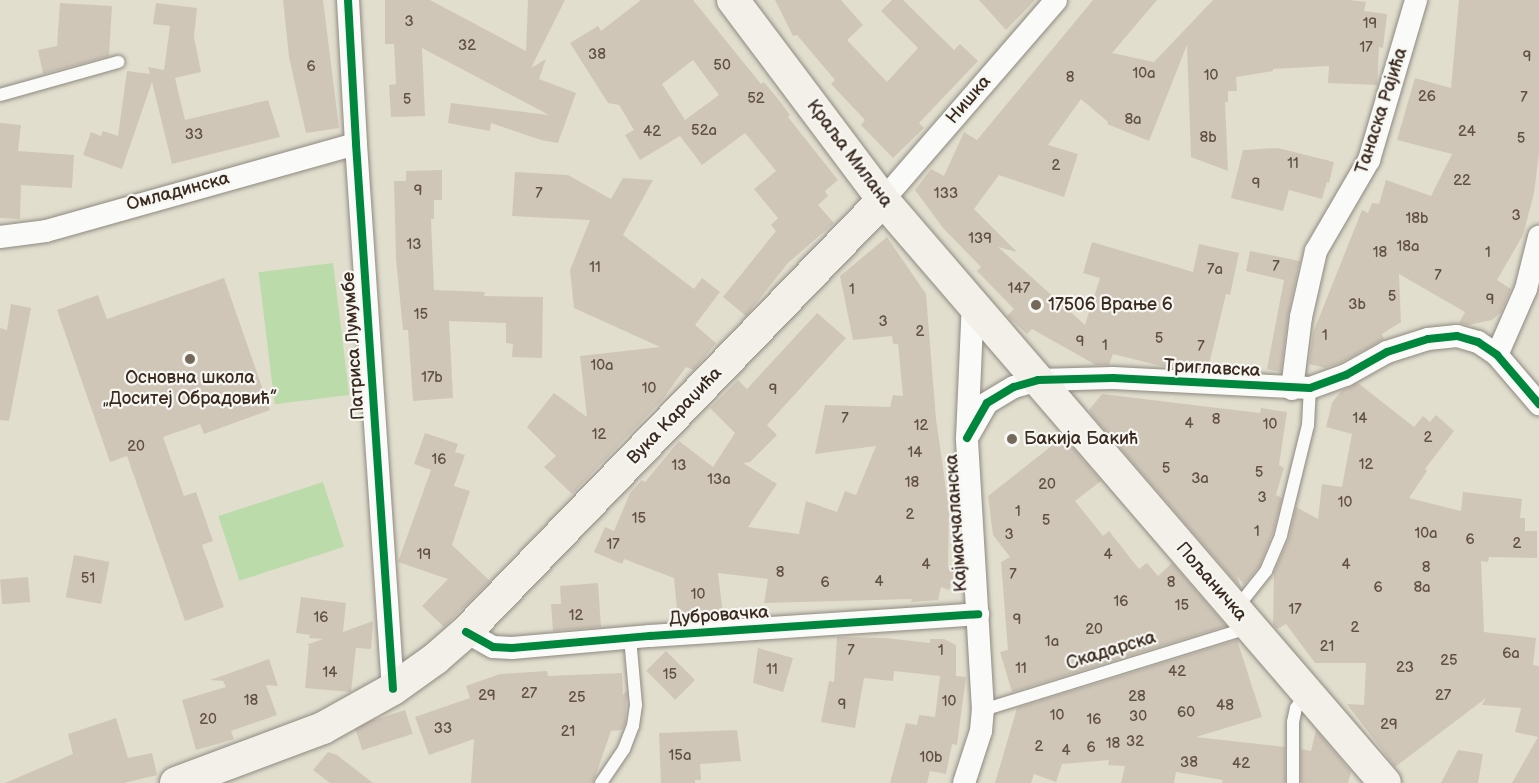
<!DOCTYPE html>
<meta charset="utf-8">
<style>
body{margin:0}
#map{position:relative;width:1539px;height:783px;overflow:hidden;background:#e1dece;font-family:"Balsamiq Sans",sans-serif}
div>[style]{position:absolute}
.green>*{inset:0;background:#bcdbaa;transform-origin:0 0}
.building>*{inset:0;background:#d0c6b8;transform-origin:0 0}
.roads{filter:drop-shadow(0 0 2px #8e8a80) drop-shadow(0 0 2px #8e8a80)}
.lane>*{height:12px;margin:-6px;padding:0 6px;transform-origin:6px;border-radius:6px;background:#fafaf8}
.street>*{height:22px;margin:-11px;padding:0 11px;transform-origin:11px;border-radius:11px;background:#fafaf8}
.secondary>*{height:32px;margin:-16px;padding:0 16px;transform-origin:16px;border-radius:16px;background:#f3f0e9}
.cycleway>*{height:8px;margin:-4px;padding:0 4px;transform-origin:4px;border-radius:4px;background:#00873e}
.dots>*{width:16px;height:16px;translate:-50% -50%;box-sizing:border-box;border:3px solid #f6f6f2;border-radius:50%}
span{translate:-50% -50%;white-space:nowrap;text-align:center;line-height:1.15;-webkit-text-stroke:4.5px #f6f6f2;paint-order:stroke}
.number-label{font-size:15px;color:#605144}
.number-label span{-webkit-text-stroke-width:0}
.street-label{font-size:18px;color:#3b2a1e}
.poi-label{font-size:18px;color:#3b2a1e}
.left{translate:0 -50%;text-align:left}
</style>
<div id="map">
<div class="green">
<div style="left:333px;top:263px;width:133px;height:75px;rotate:83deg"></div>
<div style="left:323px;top:482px;width:68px;height:110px;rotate:72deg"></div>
</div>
<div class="building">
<div style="clip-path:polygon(283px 0,323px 0,339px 128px,306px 133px,289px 57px)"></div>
<div style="clip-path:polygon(385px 0,430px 0,526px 51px,528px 0,565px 0,531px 68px,546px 59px,539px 79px,576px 93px,558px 143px,541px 140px,491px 123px,490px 131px,448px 123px,451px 103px,549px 115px,422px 48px,425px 116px,391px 117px,389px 85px,396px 84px,394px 44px,385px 44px)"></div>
<div style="clip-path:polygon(evenodd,641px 0,693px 0,761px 84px,764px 82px,778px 99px,790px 115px,788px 117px,838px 180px,825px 191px,828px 196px,818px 205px,834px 223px,788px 263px,746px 316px,723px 297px,776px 231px,771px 225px,778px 218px,754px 189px,776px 171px,745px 133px,702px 165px,680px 136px,640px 160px,625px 135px,634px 130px,619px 105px,608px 103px,570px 43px,598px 26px,601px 31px,641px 0,693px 60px,719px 95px,685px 120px,662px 84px,693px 60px)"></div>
<div style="clip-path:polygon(775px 0,841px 0,863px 25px,847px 40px,887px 82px,918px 48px,881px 11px,892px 0,903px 0,954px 50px,960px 44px,978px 61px,919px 123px,924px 128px,893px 158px,861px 125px,865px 120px,831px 84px,835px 80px,797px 35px,793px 36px)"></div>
<div style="clip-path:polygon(979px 0,1035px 0,1006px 30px)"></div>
<div style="clip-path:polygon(1093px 0,1157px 0,1112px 53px,1154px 62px,1213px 0,1349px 0,1366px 2px,1364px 11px,1387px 14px,1383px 48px,1379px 47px,1377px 85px,1328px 83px,1329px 66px,1273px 69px,1273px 71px,1236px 77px,1237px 91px,1228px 91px,1228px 102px,1225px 102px,1228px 171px,1191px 157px,1187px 45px,1149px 141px,1107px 124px,1108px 122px,1081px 99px,1048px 145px,1078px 154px,1064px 197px,999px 175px,974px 209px,1017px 252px,998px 247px,1085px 325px,1100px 278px,1083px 273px,1092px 242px,1193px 272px,1199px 244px,1239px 253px,1230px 295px,1226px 294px,1208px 369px,1165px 367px,1113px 354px,1109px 365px,1096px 365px,1032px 329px,1027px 334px,1007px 316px,1014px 309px,977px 271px,981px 267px,943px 228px,915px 190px,931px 169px,944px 176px,964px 132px,977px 140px)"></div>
<div style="clip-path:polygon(1459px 0,1539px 0,1539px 153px,1534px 193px,1523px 235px,1497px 280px,1511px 289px,1501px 312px,1492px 320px,1468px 325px,1459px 323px,1465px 312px,1399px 274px,1401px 322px,1382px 334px,1384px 339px,1340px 363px,1325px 368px,1309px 364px,1313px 333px,1362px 210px,1368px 213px,1372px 203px,1379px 204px,1386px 180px,1431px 196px,1452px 154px,1397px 140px,1415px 78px,1451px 88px)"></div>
<div style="clip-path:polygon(60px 3px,112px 6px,109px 56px,43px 74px,38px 50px,57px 46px)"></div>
<div style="clip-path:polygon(156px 3px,197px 8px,194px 37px,201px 72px,175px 78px,185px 120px,268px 100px,280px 137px,172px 164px,152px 82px,122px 169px,83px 155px,91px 132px,101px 136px,103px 131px,118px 136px,127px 71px,150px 74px,148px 67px,164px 70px,170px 26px,153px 24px)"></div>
<div style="clip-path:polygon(0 123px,21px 125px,18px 151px,74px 155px,72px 188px,21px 185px,20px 219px,0 218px)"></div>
<div style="clip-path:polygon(1278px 148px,1334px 162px,1329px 183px,1327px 182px,1322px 199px,1289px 190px,1283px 211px,1231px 198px,1243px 150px)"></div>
<div style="clip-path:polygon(442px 170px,442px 200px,434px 200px,434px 219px,431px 219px,434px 290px,485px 292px,484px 296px,543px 297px,542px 358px,512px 357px,513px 344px,506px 343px,506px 323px,449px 321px,453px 398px,413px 401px,408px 330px,403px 330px,396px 259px,394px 181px,406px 181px,406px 171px)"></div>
<div style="clip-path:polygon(515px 172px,568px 175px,611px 199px,623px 178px,653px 180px,623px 235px,694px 289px,702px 278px,720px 292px,695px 325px,716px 343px,694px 370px,686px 367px,663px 399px,572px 494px,544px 467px,556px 456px,527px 427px,554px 393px,587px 417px,580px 356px,660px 347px,574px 308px,570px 270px,590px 220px,512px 216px)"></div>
<div style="clip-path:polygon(887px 237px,926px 294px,936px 419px,949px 510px,948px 567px,956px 570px,949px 590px,941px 587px,938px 600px,911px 602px,912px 599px,764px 603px,768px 579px,718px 573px,723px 614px,678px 620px,674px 578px,624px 559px,622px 564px,594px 552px,605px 527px,614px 531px,630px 493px,642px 480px,645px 482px,679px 441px,713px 467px,735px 433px,710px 408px,738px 380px,747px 389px,817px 313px,846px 338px,767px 425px,777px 435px,750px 462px,743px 463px,777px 484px,748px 527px,799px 534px,806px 501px,837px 512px,845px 491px,856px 495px,876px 446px,815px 454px,825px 405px,890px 407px,893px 395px,903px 396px,898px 344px,893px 344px,892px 336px,853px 340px,840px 276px)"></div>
<div style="clip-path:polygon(1250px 251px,1300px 261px,1288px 315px,1281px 372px,1267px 369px,1284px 280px,1246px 271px)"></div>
<div style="clip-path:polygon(224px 278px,270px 410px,204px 434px,200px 424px,163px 437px,184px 496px,196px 492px,213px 541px,202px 545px,224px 607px,185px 621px,127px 456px,110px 462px,57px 310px,98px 295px,107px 319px)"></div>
<div style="clip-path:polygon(11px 304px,31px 308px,9px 421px,0 420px,0 328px,7px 330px)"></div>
<div style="clip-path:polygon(1358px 383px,1414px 427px,1423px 416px,1430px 422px,1436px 415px,1454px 431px,1425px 469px,1427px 471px,1409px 498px,1461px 511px,1463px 492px,1522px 499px,1520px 518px,1525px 518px,1525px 531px,1537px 531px,1537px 558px,1489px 557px,1488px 562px,1481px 561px,1484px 632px,1536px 638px,1533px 665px,1539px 666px,1539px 783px,1512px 783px,1538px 737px,1515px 732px,1521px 708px,1482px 705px,1486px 698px,1395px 767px,1347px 704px,1364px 705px,1366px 663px,1315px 663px,1286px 624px,1277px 629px,1273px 625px,1274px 573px,1289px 538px,1296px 507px,1318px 519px,1322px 484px,1342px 487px,1352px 434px,1326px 427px,1332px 403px,1341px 391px)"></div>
<div style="clip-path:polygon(1102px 394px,1260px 413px,1261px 408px,1287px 412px,1279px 465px,1284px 468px,1276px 495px,1282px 498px,1273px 532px,1259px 567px,1244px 585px,1237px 576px,1241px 588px,1092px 415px,1089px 410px)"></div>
<div style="clip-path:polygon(425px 433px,458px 444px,455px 452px,465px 455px,454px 486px,470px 491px,452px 545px,490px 581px,444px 627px,422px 606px,448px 579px,398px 562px,431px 470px,414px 464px)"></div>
<div style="clip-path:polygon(1063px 437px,1101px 481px,1075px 501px,1103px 536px,1109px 531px,1139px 569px,1147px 563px,1158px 576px,1172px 563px,1226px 626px,1012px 692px,1000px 652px,1008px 650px,1001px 562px,1010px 557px,993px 535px,988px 496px)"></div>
<div style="left:74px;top:555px;width:36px;height:43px;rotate:11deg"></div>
<div style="left:28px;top:577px;width:25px;height:28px;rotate:85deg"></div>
<div style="clip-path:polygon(598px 583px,601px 627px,553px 631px,551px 604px,561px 604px,560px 586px)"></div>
<div style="clip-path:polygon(301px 597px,346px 603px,343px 632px,373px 621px,371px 649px,356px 648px,351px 692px,305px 688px,309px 645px,306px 645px,323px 639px,309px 638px,310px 635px,296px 633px)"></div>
<div style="clip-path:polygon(837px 637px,886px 638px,930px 643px,930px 639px,944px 639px,956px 645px,956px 676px,966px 677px,957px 745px,952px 744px,946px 774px,930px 771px,927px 783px,890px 783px,906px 723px,917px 725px,919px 715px,935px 717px,940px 676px,894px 671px,893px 681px,864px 678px,855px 728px,821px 722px,829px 681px,834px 682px)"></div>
<div style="clip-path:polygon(1237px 640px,1262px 717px,1196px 737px,1285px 747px,1285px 783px,1222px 783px,1223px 780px,1176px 772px,1174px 783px,1121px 783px,1125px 766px,1108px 765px,1109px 760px,1062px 764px,1056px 782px,1034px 774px,1031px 783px,995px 783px,1017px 708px)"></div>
<div style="clip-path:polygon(758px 648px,793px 658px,783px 692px,753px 683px)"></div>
<div style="left:666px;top:651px;width:41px;height:28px;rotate:45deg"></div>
<div style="clip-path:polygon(269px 659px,278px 686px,266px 685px,277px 715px,231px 731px,234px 739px,196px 750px,182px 700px,226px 687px,223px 681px,210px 680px)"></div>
<div style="clip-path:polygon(547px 671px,548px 676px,622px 673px,623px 695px,626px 691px,627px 694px,625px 724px,622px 730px,611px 731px,593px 783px,471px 783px,474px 739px,429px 755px,415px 717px,470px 698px,466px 686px,500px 674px)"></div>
<div style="left:405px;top:710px;width:25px;height:53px;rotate:72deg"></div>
<div style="clip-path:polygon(116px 718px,128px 758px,152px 753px,157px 775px,124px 783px,5px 783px,73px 754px,68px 734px)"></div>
<div style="clip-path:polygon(737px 730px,741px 761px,700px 764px,701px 780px,695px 780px,695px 783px,661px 783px,659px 733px)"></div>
<div style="clip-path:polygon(1316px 730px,1351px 772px,1348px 783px,1301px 783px,1301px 749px,1311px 751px)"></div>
<div style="clip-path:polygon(1458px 750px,1483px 754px,1478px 783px,1441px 783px)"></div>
<div style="clip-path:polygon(328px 752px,337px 755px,373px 783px,330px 783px,313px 770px)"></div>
</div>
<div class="roads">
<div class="lane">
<div style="left:0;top:95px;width:123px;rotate:-15.6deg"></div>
<div style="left:1235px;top:610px;width:50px;rotate:-51.5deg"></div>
<div style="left:1266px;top:571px;width:39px;rotate:-67deg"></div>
<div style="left:1281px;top:535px;width:113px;rotate:-76.2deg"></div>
<div style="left:1308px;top:425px;width:37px;rotate:-87deg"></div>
<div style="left:983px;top:710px;width:277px;rotate:-17.2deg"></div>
<div style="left:601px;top:783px;width:41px;rotate:-55.9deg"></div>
<div style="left:624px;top:749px;width:25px;rotate:-69deg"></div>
<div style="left:633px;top:726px;width:21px;rotate:-82deg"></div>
<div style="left:636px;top:705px;width:67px;rotate:-95.1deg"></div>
<div style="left:1293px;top:783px;width:61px;rotate:-90deg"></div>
<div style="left:1293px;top:722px;width:14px;rotate:-78deg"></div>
<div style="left:1296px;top:708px;width:17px;rotate:-54deg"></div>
</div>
<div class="street">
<div style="left:348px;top:0;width:144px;rotate:86.8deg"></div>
<div style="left:356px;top:144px;width:546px;rotate:86.12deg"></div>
<div style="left:883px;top:200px;width:264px;rotate:-49.1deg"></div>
<div style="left:0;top:237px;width:46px;rotate:-7.4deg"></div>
<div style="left:46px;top:231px;width:322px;rotate:-15.7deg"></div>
<div style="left:1497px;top:355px;width:72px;rotate:-66.3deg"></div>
<div style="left:1526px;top:289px;width:54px;rotate:-76deg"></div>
<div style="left:1292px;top:389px;width:73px;rotate:-82.9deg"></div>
<div style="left:1301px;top:317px;width:68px;rotate:-77.2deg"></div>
<div style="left:1316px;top:251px;width:105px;rotate:-59.8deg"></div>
<div style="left:1369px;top:160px;width:167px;rotate:-73.6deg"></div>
<div style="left:967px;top:438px;width:40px;rotate:-60.3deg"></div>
<div style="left:987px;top:403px;width:31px;rotate:-31deg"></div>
<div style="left:1014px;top:387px;width:25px;rotate:-16deg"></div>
<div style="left:1038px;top:380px;width:75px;rotate:-1.5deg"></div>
<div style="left:1113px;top:378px;width:197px;rotate:2.9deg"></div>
<div style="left:1310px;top:388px;width:38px;rotate:-20deg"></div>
<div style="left:1346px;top:375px;width:47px;rotate:-29.3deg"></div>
<div style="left:1387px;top:352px;width:43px;rotate:-17.6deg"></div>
<div style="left:1428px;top:339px;width:29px;rotate:-6deg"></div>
<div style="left:1457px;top:336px;width:22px;rotate:16deg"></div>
<div style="left:1478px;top:342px;width:23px;rotate:34deg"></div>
<div style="left:1497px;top:355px;width:65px;rotate:49.4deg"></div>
<div style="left:466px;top:632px;width:31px;rotate:29deg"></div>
<div style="left:493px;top:647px;width:19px;rotate:3deg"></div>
<div style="left:512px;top:648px;width:139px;rotate:-5deg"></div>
<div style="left:650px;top:636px;width:329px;rotate:-3.8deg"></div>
<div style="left:964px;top:783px;width:55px;rotate:-71.9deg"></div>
<div style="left:981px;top:731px;width:21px;rotate:-85deg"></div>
<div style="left:983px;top:710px;width:272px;rotate:-93.4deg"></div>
<div style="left:967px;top:438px;width:136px;rotate:-87.5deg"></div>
</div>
<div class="secondary">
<div style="left:733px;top:0;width:250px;rotate:53.1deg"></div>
<div style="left:883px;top:200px;width:769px;rotate:49.27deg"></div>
<div style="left:176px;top:783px;width:157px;rotate:-20.5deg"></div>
<div style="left:323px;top:728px;width:80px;rotate:-29.1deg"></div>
<div style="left:393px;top:689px;width:52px;rotate:-35.5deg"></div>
<div style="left:435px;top:659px;width:41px;rotate:-41.1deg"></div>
<div style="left:466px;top:632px;width:600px;rotate:-46.01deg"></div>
</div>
</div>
<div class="cycleway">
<div style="left:348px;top:0;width:144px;rotate:86.8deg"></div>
<div style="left:356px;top:144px;width:546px;rotate:86.12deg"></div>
<div style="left:967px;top:438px;width:40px;rotate:-60.3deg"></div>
<div style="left:987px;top:403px;width:31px;rotate:-31deg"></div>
<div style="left:1014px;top:387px;width:25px;rotate:-16deg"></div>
<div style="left:1038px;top:380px;width:75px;rotate:-1.5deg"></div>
<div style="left:1113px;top:378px;width:197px;rotate:2.9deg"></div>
<div style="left:1310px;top:388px;width:38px;rotate:-20deg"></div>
<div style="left:1346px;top:375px;width:47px;rotate:-29.3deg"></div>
<div style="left:1387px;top:352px;width:43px;rotate:-17.6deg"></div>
<div style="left:1428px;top:339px;width:29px;rotate:-6deg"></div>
<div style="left:1457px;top:336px;width:22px;rotate:16deg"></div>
<div style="left:1478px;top:342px;width:23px;rotate:34deg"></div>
<div style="left:1497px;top:355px;width:65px;rotate:49.4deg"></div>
<div style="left:466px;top:632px;width:31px;rotate:29deg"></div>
<div style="left:493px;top:647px;width:19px;rotate:3deg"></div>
<div style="left:512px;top:648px;width:139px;rotate:-5deg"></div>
<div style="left:650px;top:636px;width:329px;rotate:-3.8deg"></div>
</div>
<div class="dots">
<div style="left:1036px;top:305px;background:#75695c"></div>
<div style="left:190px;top:359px;background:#75695c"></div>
<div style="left:1012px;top:439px;background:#75695c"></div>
</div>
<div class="number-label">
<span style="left:409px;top:22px">3</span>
<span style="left:1370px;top:24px">19</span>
<span style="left:467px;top:46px">32</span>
<span style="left:1366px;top:48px">17</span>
<span style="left:597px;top:55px">38</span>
<span style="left:1527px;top:57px">9</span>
<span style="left:722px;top:66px">50</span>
<span style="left:311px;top:67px">6</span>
<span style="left:1144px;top:74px">10a</span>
<span style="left:1211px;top:76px">10</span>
<span style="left:1070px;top:78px">8</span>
<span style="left:1427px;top:97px">26</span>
<span style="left:1524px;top:98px">7</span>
<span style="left:756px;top:99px">52</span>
<span style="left:407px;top:100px">5</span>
<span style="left:1133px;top:120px">8a</span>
<span style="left:704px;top:131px">52a</span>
<span style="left:652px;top:132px">42</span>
<span style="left:1467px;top:132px">24</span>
<span style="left:194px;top:135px">33</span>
<span style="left:1208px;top:138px">8b</span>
<span style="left:1521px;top:139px">5</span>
<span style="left:1293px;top:164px">11</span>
<span style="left:1056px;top:166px">2</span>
<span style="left:1462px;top:181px">22</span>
<span style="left:1256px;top:184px">9</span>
<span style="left:418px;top:191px">9</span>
<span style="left:539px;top:194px">7</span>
<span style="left:946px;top:194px">133</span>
<span style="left:1516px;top:216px">3</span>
<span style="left:1417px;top:219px">18b</span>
<span style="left:980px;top:239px">139</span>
<span style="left:414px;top:245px">13</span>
<span style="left:1408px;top:247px">18a</span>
<span style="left:1380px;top:253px">18</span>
<span style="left:1488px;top:253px">1</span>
<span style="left:1276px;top:267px">7</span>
<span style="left:595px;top:268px">11</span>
<span style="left:1215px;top:270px">7a</span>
<span style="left:1438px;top:276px">7</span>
<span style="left:1019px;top:289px">147</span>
<span style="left:852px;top:290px">1</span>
<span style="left:1392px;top:297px">5</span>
<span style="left:1490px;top:300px">9</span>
<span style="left:1357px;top:305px">3b</span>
<span style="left:421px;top:315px">15</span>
<span style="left:883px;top:322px">3</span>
<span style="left:920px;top:332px">2</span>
<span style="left:1325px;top:336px">1</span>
<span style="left:1159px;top:339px">5</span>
<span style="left:1080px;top:342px">9</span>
<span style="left:1105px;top:346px">1</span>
<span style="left:1201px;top:347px">7</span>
<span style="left:602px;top:366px">10a</span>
<span style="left:432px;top:378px">17b</span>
<span style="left:649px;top:389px">10</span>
<span style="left:773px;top:390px">9</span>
<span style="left:845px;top:419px">7</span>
<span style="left:1360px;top:419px">14</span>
<span style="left:1216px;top:420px">8</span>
<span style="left:1189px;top:424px">4</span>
<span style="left:1270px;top:425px">10</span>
<span style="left:921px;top:426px">12</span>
<span style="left:599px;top:435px">12</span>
<span style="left:1428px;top:438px">2</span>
<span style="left:136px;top:447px">20</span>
<span style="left:915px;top:453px">14</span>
<span style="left:439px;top:460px">16</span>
<span style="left:1366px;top:465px">12</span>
<span style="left:679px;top:466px">13</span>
<span style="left:1166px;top:469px">5</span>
<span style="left:1259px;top:473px">5</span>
<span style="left:1200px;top:479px">3a</span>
<span style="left:719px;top:480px">13a</span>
<span style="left:912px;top:483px">18</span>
<span style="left:1047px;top:485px">20</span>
<span style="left:1262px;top:498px">3</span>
<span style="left:1345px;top:503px">10</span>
<span style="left:1018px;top:512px">1</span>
<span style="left:910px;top:515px">2</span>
<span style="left:639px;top:519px">15</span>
<span style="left:1046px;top:521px">5</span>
<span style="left:1257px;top:532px">1</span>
<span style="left:1426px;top:534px">10a</span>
<span style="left:1009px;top:535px">3</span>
<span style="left:1470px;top:540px">6</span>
<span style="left:1517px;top:544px">2</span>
<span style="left:613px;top:545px">17</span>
<span style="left:424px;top:555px">19</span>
<span style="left:1108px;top:555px">4</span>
<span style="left:926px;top:565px">4</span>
<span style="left:1346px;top:565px">4</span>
<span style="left:1426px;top:568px">8</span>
<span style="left:780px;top:573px">8</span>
<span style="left:1013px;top:575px">7</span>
<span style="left:88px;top:579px">51</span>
<span style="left:879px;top:582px">4</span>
<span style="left:825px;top:583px">6</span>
<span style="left:1171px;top:583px">8</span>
<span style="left:1378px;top:588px">6</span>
<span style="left:1422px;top:588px">8a</span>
<span style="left:698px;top:595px">10</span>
<span style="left:1121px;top:602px">16</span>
<span style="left:1182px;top:606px">15</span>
<span style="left:1295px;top:610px">17</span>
<span style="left:576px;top:616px">12</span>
<span style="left:321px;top:618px">16</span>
<span style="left:1017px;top:620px">9</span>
<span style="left:1355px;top:628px">2</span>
<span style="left:1094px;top:630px">20</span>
<span style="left:1052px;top:642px">1a</span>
<span style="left:1327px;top:647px">21</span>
<span style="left:851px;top:651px">7</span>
<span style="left:941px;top:651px">1</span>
<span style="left:1511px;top:654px">6a</span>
<span style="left:1449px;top:661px">25</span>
<span style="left:1405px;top:668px">23</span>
<span style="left:1021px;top:669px">11</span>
<span style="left:772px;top:670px">11</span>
<span style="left:1177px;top:672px">42</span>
<span style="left:330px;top:673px">14</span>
<span style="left:670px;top:675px">15</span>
<span style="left:529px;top:694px">27</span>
<span style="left:487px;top:696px">29</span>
<span style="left:1443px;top:696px">27</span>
<span style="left:1137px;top:697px">28</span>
<span style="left:577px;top:698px">25</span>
<span style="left:251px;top:701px">18</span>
<span style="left:949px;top:702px">10</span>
<span style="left:842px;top:705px">9</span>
<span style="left:1225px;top:706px">48</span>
<span style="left:1186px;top:713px">60</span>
<span style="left:1057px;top:716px">10</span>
<span style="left:1138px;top:717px">30</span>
<span style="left:208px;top:720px">20</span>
<span style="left:1094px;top:720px">16</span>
<span style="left:1389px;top:725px">29</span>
<span style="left:443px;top:729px">33</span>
<span style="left:568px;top:732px">21</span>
<span style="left:1135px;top:742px">32</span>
<span style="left:1113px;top:744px">18</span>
<span style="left:1039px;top:747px">2</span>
<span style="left:1091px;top:748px">6</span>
<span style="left:1066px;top:751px">4</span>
<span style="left:680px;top:756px">15a</span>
<span style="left:931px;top:758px">10b</span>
<span style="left:1189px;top:763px">38</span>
<span style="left:1241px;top:764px">42</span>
</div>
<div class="street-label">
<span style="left:969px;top:100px;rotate:-49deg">Нишка</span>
<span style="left:1382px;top:111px;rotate:-72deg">Танаска Рајића</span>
<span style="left:849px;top:154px;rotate:53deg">Краља Милана</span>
<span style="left:178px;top:192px;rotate:-15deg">Омладинска</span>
<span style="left:354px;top:346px;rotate:-94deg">Патриса Лумумбе</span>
<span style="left:1212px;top:369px;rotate:3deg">Триглавска</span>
<span style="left:675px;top:416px;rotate:-46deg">Вука Караџића</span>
<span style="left:957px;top:523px;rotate:-94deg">Кајмакчаланска</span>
<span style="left:1211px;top:582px;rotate:49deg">Пољаничка</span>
<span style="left:719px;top:616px;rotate:-4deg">Дубровачка</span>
<span style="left:1111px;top:651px;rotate:-17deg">Скадарска</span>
</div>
<div class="poi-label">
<span class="left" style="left:1048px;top:305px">17506 Врање 6</span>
<span style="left:190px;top:389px">Основна школа<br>„Доситеј Обрадовић”</span>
<span class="left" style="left:1024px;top:439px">Бакија Бакић</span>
</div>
</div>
